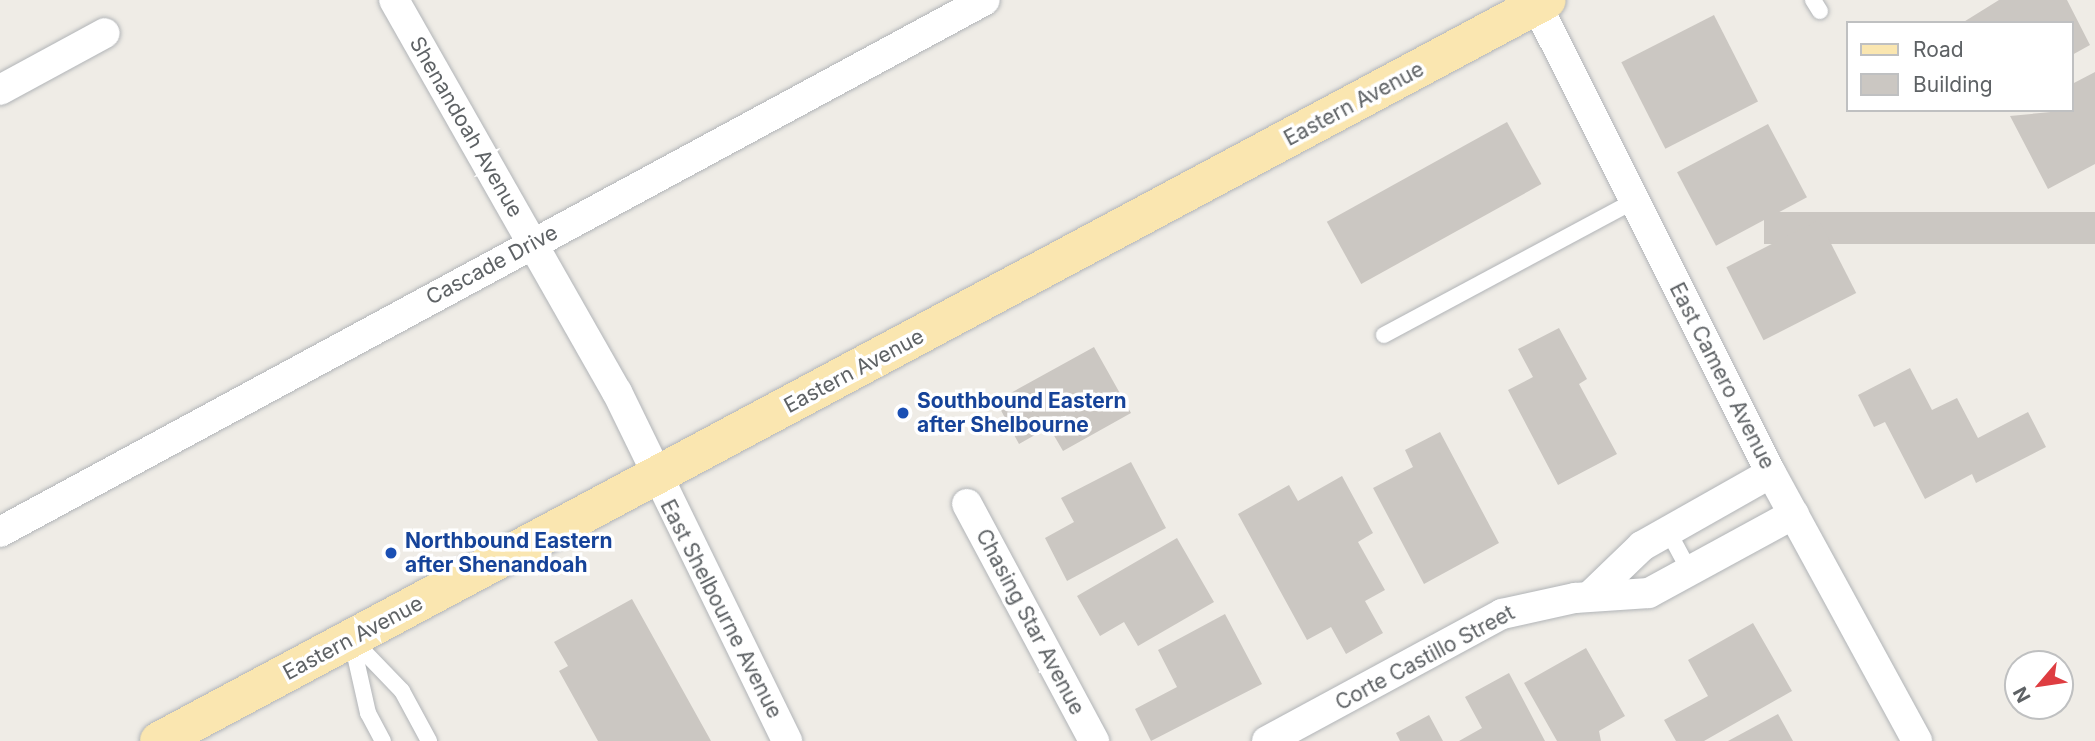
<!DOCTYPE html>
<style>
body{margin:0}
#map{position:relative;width:2095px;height:741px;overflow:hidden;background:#efece6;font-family:Inter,sans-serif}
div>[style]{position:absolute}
.building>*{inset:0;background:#cbc7c2;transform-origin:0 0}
.roads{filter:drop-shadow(0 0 2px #b1b4b7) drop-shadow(0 0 2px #b1b4b7)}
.service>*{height:16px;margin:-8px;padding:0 8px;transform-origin:8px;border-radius:8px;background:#fff}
.minor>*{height:30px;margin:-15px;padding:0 15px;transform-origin:15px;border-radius:15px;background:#fff}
.primary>*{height:38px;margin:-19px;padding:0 19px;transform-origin:19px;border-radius:19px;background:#fae6b0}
.dots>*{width:19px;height:19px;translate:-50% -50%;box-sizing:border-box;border:4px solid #fff;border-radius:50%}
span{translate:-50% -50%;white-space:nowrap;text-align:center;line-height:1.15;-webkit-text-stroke:7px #fff;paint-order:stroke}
.street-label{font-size:21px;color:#5e6265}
.transit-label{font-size:21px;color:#164399;font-weight:700}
.left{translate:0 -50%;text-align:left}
.legend{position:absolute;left:1846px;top:21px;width:228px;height:91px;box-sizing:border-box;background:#fff;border:2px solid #bfc0c1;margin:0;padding:9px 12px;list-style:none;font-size:21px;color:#5e6265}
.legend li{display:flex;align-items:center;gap:14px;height:35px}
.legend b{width:35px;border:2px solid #bfc0c1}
.north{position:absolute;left:2004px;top:650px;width:70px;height:70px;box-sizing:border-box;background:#fff;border:2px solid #bfc0c1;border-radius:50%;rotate:241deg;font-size:19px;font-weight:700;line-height:28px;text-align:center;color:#5e6265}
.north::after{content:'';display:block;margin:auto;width:24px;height:32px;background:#de3d41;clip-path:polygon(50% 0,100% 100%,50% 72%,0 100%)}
</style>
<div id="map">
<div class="building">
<div style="clip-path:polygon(1999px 0,2067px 0,2090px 45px,2072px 55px,2072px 23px,1962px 23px)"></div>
<div style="left:1714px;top:15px;width:97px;height:104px;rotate:63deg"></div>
<div style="clip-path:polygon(2095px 72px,2095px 164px,2048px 189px,2010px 116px,2072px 110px,2072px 84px)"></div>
<div style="left:1507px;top:122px;width:71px;height:206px;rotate:61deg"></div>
<div style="left:1768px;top:124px;width:83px;height:103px;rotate:62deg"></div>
<div style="left:2095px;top:212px;width:32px;height:331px;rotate:90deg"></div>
<div style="left:1819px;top:220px;width:82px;height:104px;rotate:63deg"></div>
<div style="clip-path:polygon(1559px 328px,1587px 379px,1579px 384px,1617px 454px,1558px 485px,1508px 390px,1533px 377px,1518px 349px)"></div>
<div style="clip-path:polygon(1094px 347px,1131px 413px,1063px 451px,1049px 427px,1019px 444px,996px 401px)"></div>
<div style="clip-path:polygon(1910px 368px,1932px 410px,1957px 398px,1978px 438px,2028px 412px,2046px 447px,1976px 483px,1972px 474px,1925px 499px,1885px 422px,1874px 427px,1858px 395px)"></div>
<div style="clip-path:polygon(1440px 432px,1499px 543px,1424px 584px,1373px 488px,1413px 467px,1405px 450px)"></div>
<div style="clip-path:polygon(1131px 462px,1166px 528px,1067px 581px,1045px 538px,1074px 522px,1061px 498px)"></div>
<div style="clip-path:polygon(1342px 476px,1373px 533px,1358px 542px,1385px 590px,1365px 601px,1383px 633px,1346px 654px,1331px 627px,1307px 640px,1238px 514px,1289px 485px,1298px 501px)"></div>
<div style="clip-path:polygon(1177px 538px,1214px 602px,1138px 646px,1124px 622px,1100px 636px,1077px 596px)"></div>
<div style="clip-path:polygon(632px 599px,711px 741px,598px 741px,559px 671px,568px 666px,554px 642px)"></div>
<div style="clip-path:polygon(1225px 614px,1262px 684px,1151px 741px,1135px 709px,1177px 687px,1158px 650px)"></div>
<div style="clip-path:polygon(1753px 623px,1792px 691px,1704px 741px,1676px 741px,1664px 720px,1708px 696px,1688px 660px)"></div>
<div style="clip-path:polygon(1586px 648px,1625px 716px,1599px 731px,1601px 741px,1557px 741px,1524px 683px)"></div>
<div style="clip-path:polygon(1509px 673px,1545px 741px,1459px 741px,1482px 728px,1465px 697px)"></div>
<div style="clip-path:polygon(1778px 714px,1793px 741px,1728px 741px)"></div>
<div style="clip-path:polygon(1429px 715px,1443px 741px,1400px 741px,1396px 733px)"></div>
</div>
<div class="roads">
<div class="service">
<div style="left:1813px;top:0;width:13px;rotate:58deg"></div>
<div style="left:1384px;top:335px;width:284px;rotate:-28.2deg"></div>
<div style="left:1668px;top:531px;width:44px;rotate:61.7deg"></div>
<div style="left:352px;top:639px;width:72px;rotate:46.1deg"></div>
<div style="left:402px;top:691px;width:57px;rotate:61.6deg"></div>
<div style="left:352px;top:642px;width:73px;rotate:77.3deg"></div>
<div style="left:368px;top:713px;width:32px;rotate:62deg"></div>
</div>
<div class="minor">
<div style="left:394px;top:0;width:451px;rotate:60.4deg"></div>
<div style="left:617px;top:392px;width:388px;rotate:64deg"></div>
<div style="left:1537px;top:6px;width:522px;rotate:63.39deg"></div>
<div style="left:1771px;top:473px;width:305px;rotate:61.4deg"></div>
<div style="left:0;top:90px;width:119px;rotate:-28.5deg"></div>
<div style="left:967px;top:504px;width:269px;rotate:61.8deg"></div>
<div style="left:0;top:532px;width:1119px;rotate:-28.37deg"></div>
<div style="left:1590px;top:596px;width:72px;rotate:-43.9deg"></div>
<div style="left:1642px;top:546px;width:148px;rotate:-29.5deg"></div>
<div style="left:1267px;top:741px;width:267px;rotate:-28.4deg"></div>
<div style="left:1502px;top:614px;width:75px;rotate:-12.4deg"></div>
<div style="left:1575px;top:598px;width:74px;rotate:-3.9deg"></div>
<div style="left:1649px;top:593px;width:165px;rotate:-28.6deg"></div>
</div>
<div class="primary">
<div style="left:159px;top:741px;width:1573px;rotate:-28.1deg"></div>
</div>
</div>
<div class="dots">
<div style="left:903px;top:413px;background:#1a4fb4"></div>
<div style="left:391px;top:553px;background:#1a4fb4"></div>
</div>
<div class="street-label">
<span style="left:1354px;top:104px;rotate:-28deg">Eastern Avenue</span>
<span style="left:466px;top:127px;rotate:60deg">Shenandoah Avenue</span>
<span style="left:492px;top:265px;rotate:-28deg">Cascade Drive</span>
<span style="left:854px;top:371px;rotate:-28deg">Eastern Avenue</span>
<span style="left:1722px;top:376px;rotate:63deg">East Camero Avenue</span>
<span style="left:721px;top:609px;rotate:63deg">East Shelbourne Avenue</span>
<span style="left:1030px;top:622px;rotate:62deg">Chasing Star Avenue</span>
<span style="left:353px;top:638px;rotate:-28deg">Eastern Avenue</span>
<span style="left:1425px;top:658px;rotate:-28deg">Corte Castillo Street</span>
</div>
<div class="transit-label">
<span class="left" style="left:917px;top:413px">Southbound Eastern<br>after Shelbourne</span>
<span class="left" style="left:405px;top:553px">Northbound Eastern<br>after Shenandoah</span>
</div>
<ul class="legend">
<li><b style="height:9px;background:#fae6b0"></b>Road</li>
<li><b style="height:19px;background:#cbc7c2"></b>Building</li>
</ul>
<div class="north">N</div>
</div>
